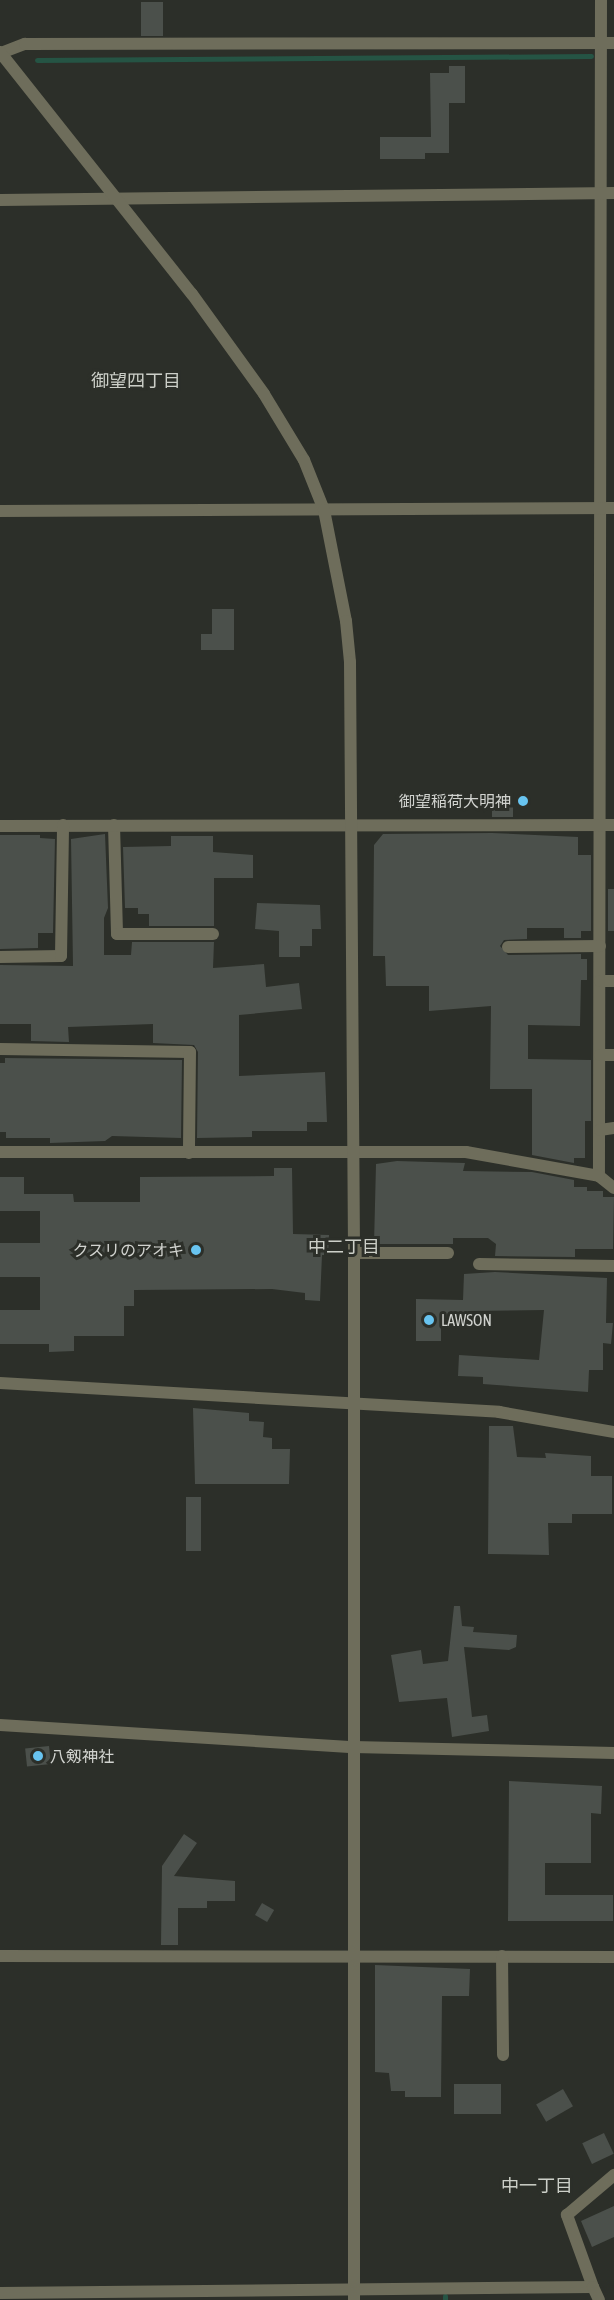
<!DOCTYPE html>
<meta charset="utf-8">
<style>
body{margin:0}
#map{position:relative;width:614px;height:2300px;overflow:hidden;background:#2c2f29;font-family:"Asap Condensed","Noto Sans JP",sans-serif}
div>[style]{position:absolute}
.stream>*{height:5px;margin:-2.5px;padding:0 2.5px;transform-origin:2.5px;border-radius:2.5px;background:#255444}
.building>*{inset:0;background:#4b504b;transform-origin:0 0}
.minor>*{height:12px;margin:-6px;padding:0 6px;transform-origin:6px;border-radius:6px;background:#6e6d5b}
.tertiary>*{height:12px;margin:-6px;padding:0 6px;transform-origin:6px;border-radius:6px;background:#6e6d5b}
.dots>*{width:16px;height:16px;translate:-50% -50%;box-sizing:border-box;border:3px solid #2c2f29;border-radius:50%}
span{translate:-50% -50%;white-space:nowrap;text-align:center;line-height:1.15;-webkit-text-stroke:6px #2c2f29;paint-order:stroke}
.poi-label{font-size:16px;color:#d1d3cf}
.right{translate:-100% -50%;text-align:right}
.left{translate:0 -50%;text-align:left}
.neighbourhood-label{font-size:18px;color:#cccfc8}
</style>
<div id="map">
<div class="stream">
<div style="left:37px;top:60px;width:554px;rotate:-0.41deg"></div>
<div style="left:445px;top:2296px;width:4px;rotate:90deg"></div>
</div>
<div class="building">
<div style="left:141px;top:2px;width:22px;height:34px"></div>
<div style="clip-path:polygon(449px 66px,465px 66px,465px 103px,449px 103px,449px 153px,425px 153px,425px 159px,380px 159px,380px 137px,431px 137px,430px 73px,449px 73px)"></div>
<div style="clip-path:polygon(212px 609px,234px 609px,234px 650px,201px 650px,201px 634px,212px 634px)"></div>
<div style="clip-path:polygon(496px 795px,513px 795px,513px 817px,492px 817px,492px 797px)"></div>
<div style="clip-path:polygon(492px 833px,578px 837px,578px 855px,591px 855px,591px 931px,581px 931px,581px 938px,564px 938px,564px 928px,527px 928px,527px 939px,504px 940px,500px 946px,508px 955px,581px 954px,581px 959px,587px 959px,587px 980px,581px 980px,580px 1026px,528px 1025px,528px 1059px,591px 1060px,591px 1121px,585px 1121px,585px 1158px,574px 1158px,574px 1163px,532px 1155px,532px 1089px,490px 1089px,491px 1006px,429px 1011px,429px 986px,386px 986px,385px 956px,373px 956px,374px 845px,383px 834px)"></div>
<div style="clip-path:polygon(105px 834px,108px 908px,104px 918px,104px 955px,131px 955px,132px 942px,214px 942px,213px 968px,264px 964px,266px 987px,299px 983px,302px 1009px,239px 1015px,239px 1076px,325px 1072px,327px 1122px,307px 1122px,307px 1131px,252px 1131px,252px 1137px,197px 1138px,198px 1052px,194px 1045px,153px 1043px,153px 1024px,68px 1027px,69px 1042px,31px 1041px,31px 1024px,0 1024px,0 965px,73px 966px,71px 839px)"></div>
<div style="clip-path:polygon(0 835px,40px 835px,40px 838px,55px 839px,53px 933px,38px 933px,38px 948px,0 949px)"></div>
<div style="clip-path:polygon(171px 836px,213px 836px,213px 852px,253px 855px,253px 878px,214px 878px,214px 926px,149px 926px,149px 914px,138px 914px,138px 908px,125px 908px,123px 847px,171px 846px)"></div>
<div style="left:608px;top:889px;width:6px;height:42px"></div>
<div style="clip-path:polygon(257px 903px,320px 905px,321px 929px,312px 929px,312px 946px,300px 946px,300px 957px,279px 957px,279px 931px,255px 929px)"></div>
<div style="clip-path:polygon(5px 1058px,182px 1060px,181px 1138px,112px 1136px,105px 1141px,50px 1143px,50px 1138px,6px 1138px,6px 1132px,0 1132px,0 1063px,5px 1063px)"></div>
<div style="clip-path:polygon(397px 1161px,465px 1163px,463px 1171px,532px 1172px,574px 1180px,574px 1187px,587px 1187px,587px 1191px,603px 1191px,603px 1197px,614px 1197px,613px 1249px,575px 1249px,575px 1257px,495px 1256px,496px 1244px,488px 1238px,453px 1238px,453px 1244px,374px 1244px,376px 1164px)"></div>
<div style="clip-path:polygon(274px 1168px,292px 1168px,293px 1234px,329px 1235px,328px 1255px,322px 1255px,320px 1301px,305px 1300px,305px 1293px,272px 1289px,134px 1290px,134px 1306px,124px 1306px,124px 1336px,74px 1336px,74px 1351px,49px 1352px,49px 1344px,0 1344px,0 1310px,40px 1310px,40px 1277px,0 1277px,0 1243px,40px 1243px,40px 1211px,0 1211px,0 1177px,24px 1177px,24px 1194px,73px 1194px,74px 1202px,140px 1202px,140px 1177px,274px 1176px)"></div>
<div style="clip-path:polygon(495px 1272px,607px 1278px,606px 1323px,613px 1323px,611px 1344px,603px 1343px,603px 1370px,589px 1370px,588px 1392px,483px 1384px,483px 1377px,458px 1376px,459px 1355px,539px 1360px,544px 1310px,468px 1311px,468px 1318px,441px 1318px,441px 1341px,416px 1341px,416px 1299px,463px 1300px,464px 1274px)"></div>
<div style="clip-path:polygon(193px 1408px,249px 1413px,249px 1421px,264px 1422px,263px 1437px,272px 1438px,272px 1449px,290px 1449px,289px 1484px,195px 1484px)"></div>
<div style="clip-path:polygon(489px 1426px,513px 1426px,517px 1457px,546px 1458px,545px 1453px,591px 1456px,591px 1476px,612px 1476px,612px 1514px,572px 1514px,572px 1523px,548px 1523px,549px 1555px,488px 1554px)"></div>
<div style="left:186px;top:1497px;width:15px;height:54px"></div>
<div style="clip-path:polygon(454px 1606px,460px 1606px,462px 1626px,474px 1627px,473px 1632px,517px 1635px,516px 1647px,509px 1650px,464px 1647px,472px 1717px,487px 1715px,489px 1731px,452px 1737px,447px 1698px,399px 1702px,391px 1655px,421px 1650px,423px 1664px,448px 1661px)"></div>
<div style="left:49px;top:1746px;width:18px;height:24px;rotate:84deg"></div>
<div style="clip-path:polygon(509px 1781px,602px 1786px,601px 1814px,591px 1813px,591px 1863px,545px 1863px,545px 1895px,613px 1895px,613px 1921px,508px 1921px)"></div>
<div style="clip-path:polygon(184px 1834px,197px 1843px,174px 1876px,235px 1881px,235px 1901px,207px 1901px,207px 1908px,178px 1908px,178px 1945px,161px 1945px,162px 1866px)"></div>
<div style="left:262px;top:1903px;width:14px;height:14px;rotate:30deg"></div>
<div style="clip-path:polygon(375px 1965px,470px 1969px,469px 1996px,442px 1996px,441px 2097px,405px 2097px,405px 2091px,391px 2091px,389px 2073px,375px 2072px)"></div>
<div style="left:454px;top:2084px;width:47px;height:30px"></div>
<div style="left:563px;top:2089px;width:20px;height:31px;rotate:60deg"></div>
<div style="left:604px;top:2133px;width:23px;height:24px;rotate:65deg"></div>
<div style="clip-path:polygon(614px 2206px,614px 2237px,592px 2247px,581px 2221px)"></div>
</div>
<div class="minor">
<div style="left:601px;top:0;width:1176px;rotate:90.1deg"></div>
<div style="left:599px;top:1176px;width:19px;rotate:39deg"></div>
<div style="left:1px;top:53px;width:26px;rotate:-21deg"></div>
<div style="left:25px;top:44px;width:589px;rotate:-0.1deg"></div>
<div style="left:0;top:200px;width:614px;rotate:-0.65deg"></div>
<div style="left:0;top:511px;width:614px;rotate:-0.28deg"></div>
<div style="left:114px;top:825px;width:109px;rotate:88.4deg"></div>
<div style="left:117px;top:934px;width:96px"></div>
<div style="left:0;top:826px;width:614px;rotate:-0.09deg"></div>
<div style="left:508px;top:947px;width:92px;rotate:-0.6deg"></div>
<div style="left:0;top:957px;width:61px;rotate:-0.9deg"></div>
<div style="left:61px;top:956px;width:131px;rotate:-89.1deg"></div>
<div style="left:600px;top:981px;width:14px"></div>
<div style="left:0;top:1049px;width:190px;rotate:0.9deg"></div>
<div style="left:190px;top:1052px;width:101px;rotate:90.6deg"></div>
<div style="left:600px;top:1055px;width:14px"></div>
<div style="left:600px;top:1130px;width:14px;rotate:-8deg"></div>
<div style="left:0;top:1152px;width:466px"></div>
<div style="left:466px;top:1152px;width:135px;rotate:10.2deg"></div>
<div style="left:354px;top:1253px;width:94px"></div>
<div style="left:479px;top:1264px;width:135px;rotate:0.8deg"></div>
<div style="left:0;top:1383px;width:500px;rotate:3.3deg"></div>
<div style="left:499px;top:1412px;width:117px;rotate:9.9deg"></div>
<div style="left:0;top:1725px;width:354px;rotate:3.6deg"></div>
<div style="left:353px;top:1747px;width:261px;rotate:1.3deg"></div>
<div style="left:0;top:1956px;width:614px;rotate:0.09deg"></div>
<div style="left:502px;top:1956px;width:99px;rotate:89.4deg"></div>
<div style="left:593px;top:2287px;width:77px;rotate:-109.9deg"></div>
<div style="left:567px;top:2215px;width:62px;rotate:-40.4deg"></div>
<div style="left:0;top:2293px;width:593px;rotate:-0.58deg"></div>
<div style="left:593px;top:2287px;width:14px;rotate:65deg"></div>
</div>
<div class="tertiary">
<div style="left:0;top:52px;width:309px;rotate:51.6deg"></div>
<div style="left:192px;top:294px;width:123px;rotate:54.2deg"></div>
<div style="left:264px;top:394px;width:77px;rotate:58.8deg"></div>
<div style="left:304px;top:460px;width:54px;rotate:68.2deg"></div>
<div style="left:324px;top:510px;width:113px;rotate:78.8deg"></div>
<div style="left:346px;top:621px;width:41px;rotate:84.4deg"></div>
<div style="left:350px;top:662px;width:584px;rotate:89.61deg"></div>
<div style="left:354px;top:1246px;width:1054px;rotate:90deg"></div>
</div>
<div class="dots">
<div style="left:523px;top:801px;background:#68c4f0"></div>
<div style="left:196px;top:1250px;background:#68c4f0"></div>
<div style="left:429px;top:1320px;background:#68c4f0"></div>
<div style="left:38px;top:1756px;background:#68c4f0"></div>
</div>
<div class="poi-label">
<span class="right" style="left:511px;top:801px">御望稲荷大明神</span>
<span class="right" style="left:184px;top:1250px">クスリのアオキ</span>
<span class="left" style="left:441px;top:1320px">LAWSON</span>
<span class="left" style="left:50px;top:1756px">八剱神社</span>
</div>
<div class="neighbourhood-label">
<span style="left:136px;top:381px">御望四丁目</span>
<span style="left:344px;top:1247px">中二丁目</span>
<span style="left:537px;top:2186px">中一丁目</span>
</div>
</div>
